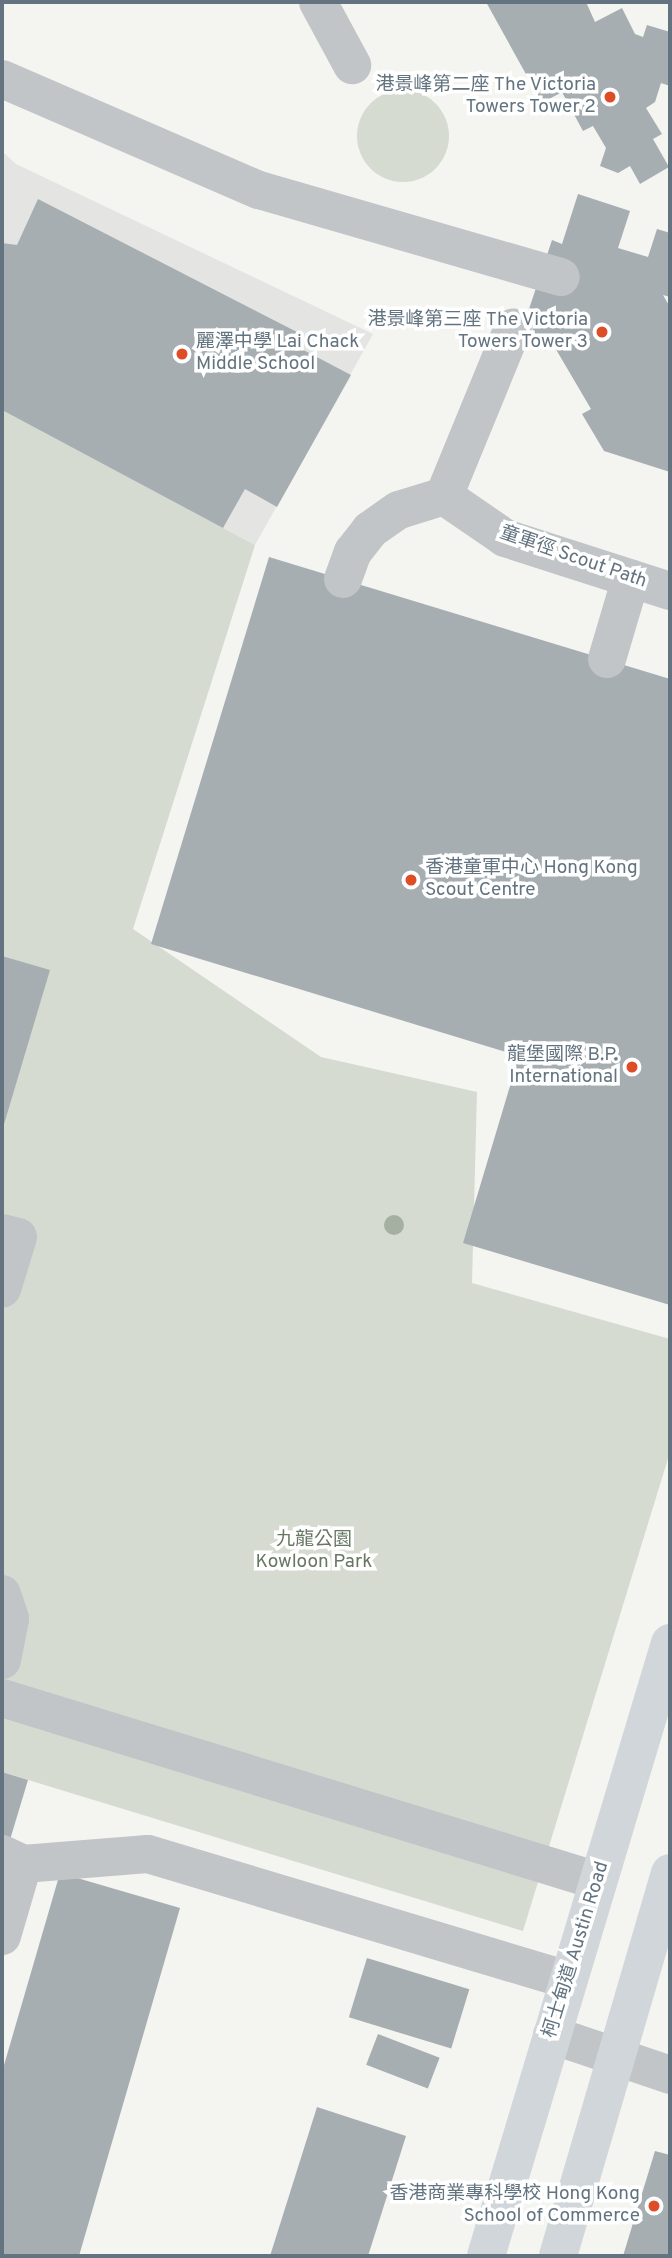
<!DOCTYPE html>
<meta charset="utf-8">
<style>
body{margin:0}
#map{position:relative;width:672px;height:2258px;overflow:hidden;background:#f4f4f0;font-family:Overpass,"Noto Sans TC",sans-serif}
div>[style]{position:absolute}
.built>*{inset:0;background:#e4e5e3}
.green>*{inset:0;background:#d5dbd1}
.round{border-radius:50%}
.building>*{inset:0;background:#a6aeb2;transform-origin:0 0}
.minor>*{height:38px;margin:-19px;padding:0 19px;transform-origin:19px;border-radius:19px;background:#c1c5c8}
.major>*{height:38px;margin:-19px;padding:0 19px;transform-origin:19px;border-radius:19px;background:#d1d6da}
.trees>*{width:20px;height:20px;margin:-10px;border-radius:50%;background:#a6b0a2}
.dots>*{width:19px;height:19px;translate:-50% -50%;box-sizing:border-box;border:4px solid #fff;border-radius:50%}
span{translate:-50% -50%;white-space:nowrap;text-align:center;line-height:1.15;-webkit-text-stroke:7px #fff;paint-order:stroke}
.poi-label{font-size:19px;color:#637480}
.right{translate:-100% -50%;text-align:right}
.left{translate:0 -50%;text-align:left}
.street-label{font-size:19px;color:#637480}
.park-label{font-size:19px;color:#677862}
.frame{position:absolute;inset:0;border:4px solid #637480;pointer-events:none}
</style>
<div id="map">
<div class="built">
<div style="clip-path:polygon(2px 151px,16px 164px,373px 334px,255px 545px,2px 410px)"></div>
</div>
<div class="green">
<div class="round" style="left:357px;top:90px;width:92px;height:92px"></div>
<div style="clip-path:polygon(2px 410px,255px 545px,133px 929px,321px 1057px,477px 1092px,472px 1283px,670px 1339px,670px 1452px,523px 1931px,2px 1772px)"></div>
</div>
<div class="building">
<div style="clip-path:polygon(486px 2px,586px 2px,595px 22px,622px 8px,635px 34px,643px 37px,647px 25px,670px 32px,670px 86px,661px 83px,655px 102px,646px 108px,662px 134px,653px 139px,669px 167px,640px 184px,630px 166px,618px 173px,600px 166px,606px 148px,593px 126px,583px 131px,562px 92px,542px 103px)"></div>
<div style="clip-path:polygon(578px 194px,630px 211px,618px 248px,648px 257px,657px 229px,670px 233px,670px 297px,663px 295px,670px 307px,670px 472px,604px 451px,582px 414px,591px 409px,554px 346px,545px 351px,526px 318px,552px 240px,562px 244px)"></div>
<div style="clip-path:polygon(38px 199px,297px 332px,292px 344px,351px 375px,277px 507px,245px 489px,223px 528px,2px 410px,2px 243px,17px 245px)"></div>
<div style="clip-path:polygon(269px 557px,670px 679px,670px 1305px,463px 1243px,519px 1056px,151px 944px)"></div>
<div style="clip-path:polygon(2px 956px,50px 970px,2px 1131px)"></div>
<div style="clip-path:polygon(2px 1772px,28px 1780px,9px 1843px,2px 1841px)"></div>
<div style="clip-path:polygon(60px 1873px,180px 1908px,79px 2256px,2px 2256px,2px 2072px)"></div>
<div style="left:367px;top:1958px;width:107px;height:62px;rotate:17deg"></div>
<div style="left:378px;top:2034px;width:66px;height:33px;rotate:21deg"></div>
<div style="clip-path:polygon(317px 2107px,406px 2136px,368px 2256px,270px 2256px)"></div>
<div style="clip-path:polygon(655px 2151px,670px 2155px,670px 2256px,623px 2256px)"></div>
</div>
<div class="minor">
<div style="left:318px;top:2px;width:72px;rotate:61.6deg"></div>
<div style="left:2px;top:79px;width:280px;rotate:23.4deg"></div>
<div style="left:259px;top:190px;width:314px;rotate:16.1deg"></div>
<div style="left:444px;top:496px;width:74px;rotate:34.5deg"></div>
<div style="left:505px;top:538px;width:173px;rotate:17.8deg"></div>
<div style="left:343px;top:579px;width:29px;rotate:-70deg"></div>
<div style="left:353px;top:552px;width:28px;rotate:-52deg"></div>
<div style="left:370px;top:530px;width:35px;rotate:-35deg"></div>
<div style="left:399px;top:510px;width:47px;rotate:-17.3deg"></div>
<div style="left:444px;top:496px;width:182px;rotate:-67.7deg"></div>
<div style="left:607px;top:659px;width:84px;rotate:-73.5deg"></div>
<div style="left:2px;top:1233px;width:16px;rotate:14deg"></div>
<div style="left:18px;top:1237px;width:54px;rotate:107.1deg"></div>
<div style="left:2px;top:1594px;width:26px;rotate:72deg"></div>
<div style="left:10px;top:1619px;width:42px;rotate:101deg"></div>
<div style="left:2px;top:1698px;width:623px;rotate:17.07deg"></div>
<div style="left:2px;top:1854px;width:23px;rotate:25deg"></div>
<div style="left:23px;top:1864px;width:125px;rotate:-4.6deg"></div>
<div style="left:148px;top:1854px;width:439px;rotate:16.7deg"></div>
<div style="left:2px;top:1936px;width:75px;rotate:-73.7deg"></div>
<div style="left:552px;top:2035px;width:125px;rotate:18.7deg"></div>
</div>
<div class="major">
<div style="left:486px;top:2256px;width:640px;rotate:-73.29deg"></div>
<div style="left:558px;top:2256px;width:399px;rotate:-73.7deg"></div>
</div>
<div class="trees">
<div style="left:394px;top:1225px"></div>
</div>
<div class="dots">
<div style="left:610px;top:97px;background:#de4d26"></div>
<div style="left:602px;top:332px;background:#de4d26"></div>
<div style="left:182px;top:354px;background:#de4d26"></div>
<div style="left:411px;top:880px;background:#de4d26"></div>
<div style="left:632px;top:1067px;background:#de4d26"></div>
<div style="left:654px;top:2206px;background:#de4d26"></div>
</div>
<div class="poi-label">
<span class="right" style="left:596px;top:97px">港景峰第二座 The Victoria<br>Towers Tower 2</span>
<span class="right" style="left:588px;top:332px">港景峰第三座 The Victoria<br>Towers Tower 3</span>
<span class="left" style="left:196px;top:354px">麗澤中學 Lai Chack<br>Middle School</span>
<span class="left" style="left:425px;top:880px">香港童軍中心 Hong Kong<br>Scout Centre</span>
<span class="right" style="left:618px;top:1067px">龍堡國際 B.P.<br>International</span>
<span class="right" style="left:640px;top:2206px">香港商業專科學校 Hong Kong<br>School of Commerce</span>
</div>
<div class="street-label">
<span style="left:573px;top:558px;rotate:19deg">童軍徑 Scout Path</span>
<span style="left:577px;top:1950px;rotate:-73deg">柯士甸道 Austin Road</span>
</div>
<div class="park-label">
<span style="left:314px;top:1552px">九龍公園<br>Kowloon Park</span>
</div>
<div class="frame"></div>
</div>
